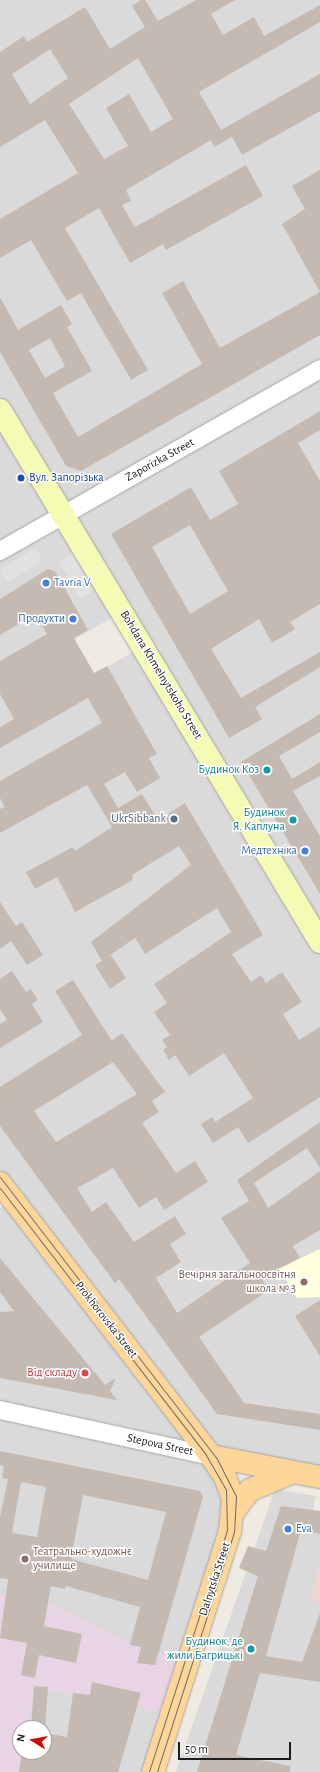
<!DOCTYPE html>
<meta charset="utf-8">
<style>
body{margin:0}
#map{position:relative;width:320px;height:1772px;overflow:hidden;background:#efebe3;font-family:"Alegreya Sans",sans-serif}
div>[style]{position:absolute}
.residential>*{inset:0;background:#dbdada}
.commercial>*{inset:0;background:#f0d4d1}
.industrial>*{inset:0;background:#e8d4e4}
.education>*{inset:0;background:#feffdc}
.parking>*{inset:0;background:#e1e1e1;transform-origin:0 0}
.building>*{inset:0;background:#c4bab2;transform-origin:0 0}
.roads{filter:drop-shadow(0 0 1px #a4a4a4) drop-shadow(0 0 1px #a4a4a4)}
.street>*{height:18px;margin:-9px;padding:0 9px;transform-origin:9px;border-radius:9px;background:#fff}
.secondary>*{height:22px;margin:-11px;padding:0 11px;transform-origin:11px;border-radius:11px;background:#f5fbb5}
.primary>*{height:22px;margin:-11px;padding:0 11px;transform-origin:11px;border-radius:11px;background:#fed698}
.tram>*{height:1px;margin:-0.5px;padding:0 0.5px;transform-origin:0.5px;border-radius:0.5px;background:#6b6b6b}
.dots>*{width:11px;height:11px;translate:-50% -50%;box-sizing:border-box;border:2px solid #fff;border-radius:50%}
span{translate:-50% -50%;white-space:nowrap;text-align:center;line-height:1.15;-webkit-text-stroke:3px #fff;paint-order:stroke}
.street-label{font-size:12px;color:#1d1d1d}
.transit-label{font-size:12px;color:#164399}
.left{translate:0 -50%;text-align:left}
.shop-label{font-size:12px;color:#366cbe}
.right{translate:-100% -50%;text-align:right}
.culture-label{font-size:12px;color:#0d838f}
.service-label{font-size:12px;color:#4e5e75}
.education-label{font-size:12px;color:#785e54}
.health-label{font-size:12px;color:#be3a42}
.north{position:absolute;left:12px;top:1720px;width:40px;height:40px;box-sizing:border-box;background:#fff;border:1px solid #a5a5a5;border-radius:50%;rotate:281deg;font-size:11px;font-weight:700;line-height:16px;text-align:center;color:#1d1d1d}
.north::after{content:'';display:block;margin:auto;width:14px;height:18px;background:#cb0800;clip-path:polygon(50% 0,100% 100%,50% 72%,0 100%)}
.scale{position:absolute;left:178px;top:1742px;width:113px;height:18px;box-sizing:border-box;border:2px solid #1d1d1d;border-top:0;padding-left:5px;font-size:12px;line-height:14px;white-space:nowrap;color:#1d1d1d;-webkit-text-stroke:3px #fff;paint-order:stroke}
</style>
<div id="map">
<div class="residential">
<div style="clip-path:polygon(0 0,320px 0,320px 368px,65px 513px,0 408px)"></div>
<div style="clip-path:polygon(320px 370px,320px 939px,67px 514px)"></div>
<div style="clip-path:polygon(9px 427px,62px 513px,0 550px,0 432px)"></div>
<div style="clip-path:polygon(64px 516px,122px 612px,0 682px,0 553px)"></div>
<div style="clip-path:polygon(142px 647px,320px 946px,320px 1476px,204px 1454px,0 1182px,0 694px,14px 719px)"></div>
<div style="clip-path:polygon(8px 1203px,197px 1451px,0 1408px,0 1208px)"></div>
<div style="clip-path:polygon(0 1412px,201px 1457px,230px 1503px,186px 1658px,130px 1645px,48px 1604px,0 1596px)"></div>
<div style="clip-path:polygon(275px 1489px,316px 1496px,308px 1531px,320px 1534px,320px 1565px,311px 1600px,320px 1603px,320px 1772px,176px 1772px)"></div>
<div style="clip-path:polygon(34px 1686px,168px 1714px,150px 1772px,19px 1772px,22px 1752px,44px 1752px,44px 1728px,27px 1728px)"></div>
</div>
<div class="commercial">
<div style="clip-path:polygon(320px 1565px,320px 1603px,310px 1601px)"></div>
</div>
<div class="industrial">
<div style="clip-path:polygon(0 1596px,48px 1604px,130px 1645px,186px 1658px,168px 1714px,34px 1686px,27px 1728px,20px 1728px,22px 1752px,19px 1772px,0 1772px)"></div>
</div>
<div class="education">
<div style="clip-path:polygon(320px 1249px,320px 1297px,297px 1298px,279px 1268px)"></div>
</div>
<div class="parking">
<div style="left:35px;top:548px;width:15px;height:41px;rotate:58deg"></div>
<div style="left:74px;top:553px;width:43px;height:17px;rotate:61deg"></div>
</div>
<div class="building">
<div style="clip-path:polygon(evenodd,141px 0,145px 0,158px 21px,196px 0,235px 0,211px 14px,223px 35px,254px 17px,264px 36px,320px 5px,320px 22px,199px 92px,221px 130px,320px 74px,320px 111px,242px 155px,232px 137px,214px 147px,211px 140px,126px 190px,131px 201px,122px 205px,135px 227px,246px 165px,263px 196px,166px 250px,163px 244px,130px 263px,99px 208px,65px 228px,148px 370px,131px 380px,81px 293px,67px 301px,31px 240px,0 258px,0 219px,78px 173px,45px 120px,0 147px,0 52px,24px 36px,27px 42px,85px 7px,110px 49px,145px 27px,132px 6px,141px 0,50px 49px,68px 78px,30px 104px,12px 74px,50px 49px,141px 0,138px 58px,173px 119px,151px 132px,129px 94px,106px 108px,128px 146px,104px 159px,69px 104px,138px 58px)"></div>
<div style="clip-path:polygon(320px 170px,320px 292px,282px 224px,305px 209px,292px 186px)"></div>
<div style="clip-path:polygon(evenodd,183px 281px,220px 348px,320px 292px,320px 335px,81px 471px,66px 466px,0 352px,0 297px,18px 330px,61px 305px,72px 324px,67px 327px,92px 371px,53px 393px,78px 437px,202px 364px,162px 293px,183px 281px,50px 338px,65px 366px,45px 378px,29px 350px,50px 338px)"></div>
<div style="clip-path:polygon(evenodd,320px 411px,320px 430px,298px 443px,320px 481px,320px 604px,290px 622px,295px 629px,272px 643px,259px 619px,211px 649px,241px 698px,320px 652px,320px 667px,255px 707px,262px 719px,229px 738px,111px 534px,191px 487px,210px 520px,238px 504px,219px 471px,320px 411px,190px 525px,228px 591px,190px 614px,152px 547px,190px 525px)"></div>
<div style="clip-path:polygon(48px 569px,55px 571px,88px 630px,74px 638px,94px 673px,107px 666px,157px 754px,149px 758px,160px 778px,137px 792px,125px 772px,104px 784px,118px 808px,142px 794px,158px 820px,185px 803px,263px 935px,232px 954px,251px 982px,261px 975px,266px 983px,282px 972px,302px 1002px,283px 1014px,299px 1040px,320px 1027px,320px 1097px,248px 1143px,238px 1127px,213px 1143px,201px 1124px,212px 1117px,215px 1122px,253px 1098px,224px 1053px,189px 1076px,175px 1055px,169px 1060px,163px 1050px,167px 1047px,162px 1040px,170px 1035px,154px 1012px,167px 1003px,154px 984px,231px 932px,217px 908px,145px 954px,135px 938px,106px 958px,111px 955px,126px 978px,110px 989px,95px 965px,102px 961px,91px 942px,191px 865px,179px 846px,132px 875px,133px 880px,75px 912px,57px 877px,35px 889px,26px 872px,73px 847px,75px 851px,112px 827px,87px 785px,0 833px,0 809px,5px 807px,0 798px,0 781px,102px 723px,88px 698px,0 748px,0 727px,14px 719px,0 694px,0 661px,47px 634px,35px 614px,0 635px,0 599px)"></div>
<div style="clip-path:polygon(320px 714px,320px 732px,279px 756px,292px 779px,320px 762px,320px 776px,293px 791px,320px 836px,320px 894px,241px 762px)"></div>
<div style="clip-path:polygon(0 902px,16px 926px,22px 922px,43px 955px,27px 965px,11px 941px,0 949px)"></div>
<div style="clip-path:polygon(12px 971px,26px 992px,31px 989px,38px 1000px,32px 1004px,43px 1022px,0 1048px,0 1024px,7px 1020px,0 1009px,0 979px)"></div>
<div style="clip-path:polygon(evenodd,73px 980px,112px 1041px,122px 1033px,165px 1092px,152px 1101px,159px 1112px,142px 1123px,176px 1173px,195px 1161px,208px 1182px,164px 1210px,156px 1197px,139px 1208px,113px 1168px,77px 1188px,92px 1212px,106px 1202px,134px 1242px,175px 1216px,186px 1234px,170px 1244px,181px 1262px,156px 1278px,177px 1313px,250px 1263px,221px 1218px,249px 1201px,237px 1180px,320px 1122px,320px 1168px,307px 1148px,254px 1183px,268px 1208px,320px 1171px,320px 1230px,293px 1246px,300px 1258px,261px 1278px,269px 1290px,199px 1337px,244px 1403px,320px 1414px,320px 1430px,217px 1414px,119px 1279px,115px 1283px,0 1126px,0 1087px,82px 1035px,55px 991px,73px 980px,113px 1062px,137px 1094px,56px 1142px,34px 1111px,113px 1062px)"></div>
<div style="clip-path:polygon(0 1258px,105px 1385px,116px 1378px,110px 1391px,117px 1400px,0 1378px,0 1312px,14px 1311px,0 1292px)"></div>
<div style="clip-path:polygon(320px 1300px,320px 1356px,295px 1316px)"></div>
<div style="clip-path:polygon(evenodd,0 1451px,200px 1491px,203px 1497px,155px 1665px,137px 1663px,141px 1647px,130px 1645px,140px 1607px,66px 1586px,65px 1589px,51px 1586px,44px 1626px,82px 1634px,76px 1663px,39px 1655px,35px 1678px,21px 1675px,27px 1643px,0 1638px,8px 1579px,0 1578px,0 1517px,8px 1479px,2px 1478px,4px 1466px,0 1465px,0 1451px,21px 1482px,46px 1487px,37px 1537px,12px 1533px,21px 1482px,0 1451px,83px 1495px,166px 1512px,148px 1580px,71px 1559px,83px 1495px)"></div>
<div style="clip-path:polygon(281px 1506px,320px 1511px,320px 1534px,301px 1530px,266px 1656px,302px 1662px,320px 1613px,320px 1682px,260px 1673px,236px 1755px,290px 1766px,290px 1772px,197px 1772px,258px 1576px,239px 1568px,248px 1546px,266px 1551px)"></div>
<div style="clip-path:polygon(92px 1682px,141px 1693px,118px 1772px,19px 1772px,22px 1752px,46px 1752px,50px 1734px,67px 1737px,73px 1693px,90px 1695px)"></div>
<div style="left:34px;top:1686px;width:14px;height:43px;rotate:4deg"></div>
</div>
<div class="roads">
<div class="street">
<div style="left:0;top:551px;width:368px;rotate:-29.6deg"></div>
<div style="left:0;top:1410px;width:216px;rotate:12.3deg"></div>
</div>
<div class="secondary">
<div style="left:0;top:410px;width:621px;rotate:58.97deg"></div>
</div>
<div class="primary">
<div style="left:0;top:1183px;width:345px;rotate:52.3deg"></div>
<div style="left:211px;top:1456px;width:25px;rotate:56deg"></div>
<div style="left:225px;top:1477px;width:22px;rotate:69deg"></div>
<div style="left:233px;top:1498px;width:33px;rotate:95deg"></div>
<div style="left:230px;top:1531px;width:253px;rotate:107.7deg"></div>
<div style="left:211px;top:1456px;width:111px;rotate:10.9deg"></div>
<div style="left:234px;top:1511px;width:26px;rotate:-53deg"></div>
<div style="left:250px;top:1490px;width:44px;rotate:-22.5deg"></div>
</div>
</div>
<div class="tram">
<div style="left:0;top:1177px;width:354px;rotate:52.4deg"></div>
<div style="left:216px;top:1457px;width:44px;rotate:62.9deg"></div>
<div style="left:236px;top:1496px;width:36px;rotate:93deg"></div>
<div style="left:234px;top:1532px;width:252px;rotate:107.8deg"></div>
<div style="left:0;top:1188px;width:337px;rotate:52.3deg"></div>
<div style="left:206px;top:1455px;width:39px;rotate:60deg"></div>
<div style="left:226px;top:1489px;width:41px;rotate:88.6deg"></div>
<div style="left:227px;top:1530px;width:254px;rotate:107.9deg"></div>
</div>
<div class="dots">
<div style="left:21px;top:478px;background:#1a4fb4"></div>
<div style="left:46px;top:583px;background:#3f7fe0"></div>
<div style="left:73px;top:619px;background:#3f7fe0"></div>
<div style="left:267px;top:770px;background:#0f9aa8"></div>
<div style="left:174px;top:819px;background:#5c6f8a"></div>
<div style="left:293px;top:820px;background:#0f9aa8"></div>
<div style="left:305px;top:851px;background:#3f7fe0"></div>
<div style="left:304px;top:1282px;background:#8d6e63"></div>
<div style="left:85px;top:1373px;background:#e0444e"></div>
<div style="left:288px;top:1529px;background:#3f7fe0"></div>
<div style="left:25px;top:1559px;background:#8d6e63"></div>
<div style="left:251px;top:1649px;background:#0f9aa8"></div>
</div>
<div class="street-label">
<span style="left:160px;top:460px;rotate:-29deg">Zaporizka Street</span>
<span style="left:161px;top:675px;rotate:59deg">Bohdana Khmelnytskoho Street</span>
<span style="left:106px;top:1320px;rotate:52deg">Prokhorovska Street</span>
<span style="left:160px;top:1445px;rotate:12deg">Stepova Street</span>
<span style="left:215px;top:1579px;rotate:-72deg">Dalnytska Street</span>
</div>
<div class="transit-label">
<span class="left" style="left:29px;top:478px">Вул. Запорізька</span>
</div>
<div class="shop-label">
<span class="left" style="left:54px;top:583px">Tavria V</span>
<span class="right" style="left:65px;top:619px">Продукти</span>
<span class="right" style="left:297px;top:851px">Медтехніка</span>
<span class="left" style="left:296px;top:1529px">Eva</span>
</div>
<div class="culture-label">
<span class="right" style="left:259px;top:770px">Будинок Коз</span>
<span class="right" style="left:285px;top:820px">Будинок<br>Я. Каплуна</span>
<span class="right" style="left:243px;top:1649px">Будинок, де<br>жили Багрицькі</span>
</div>
<div class="service-label">
<span class="right" style="left:166px;top:819px">UkrSibbank</span>
</div>
<div class="education-label">
<span class="right" style="left:296px;top:1282px">Вечірня загальноосвітня<br>школа № 3</span>
<span class="left" style="left:33px;top:1559px">Театрально-художнє<br>училище</span>
</div>
<div class="health-label">
<span class="right" style="left:77px;top:1373px">Від складу</span>
</div>
<div class="north">N</div>
<div class="scale">50 m</div>
</div>
